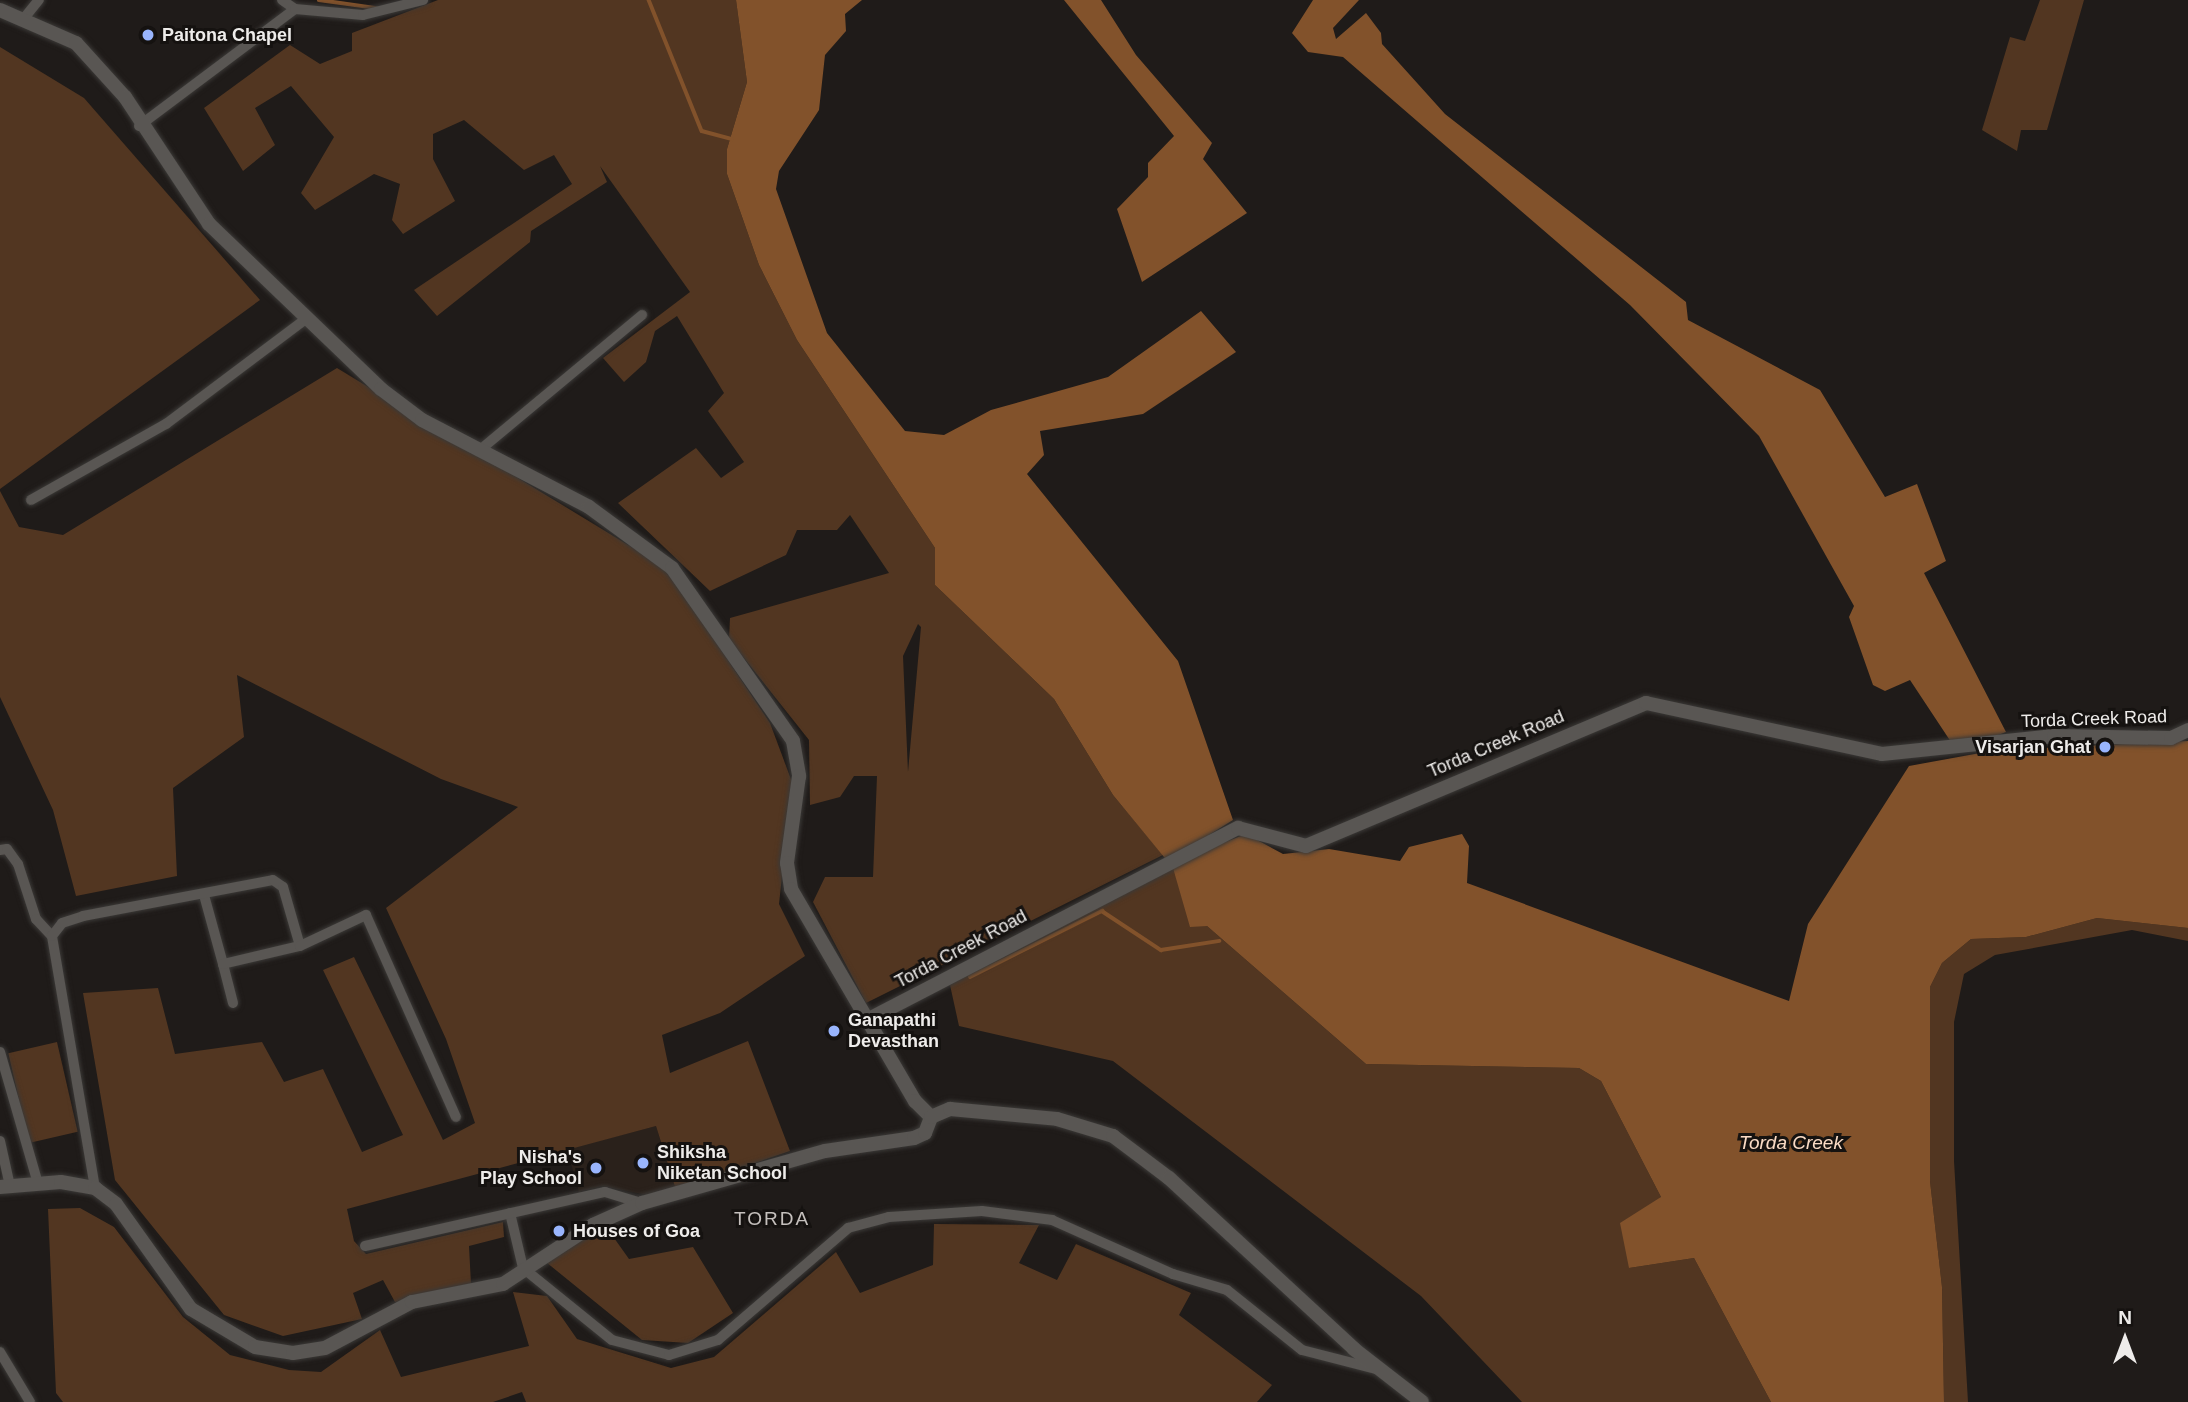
<!DOCTYPE html>
<style>
body{margin:0}
#map{position:relative;width:2188px;height:1402px;overflow:hidden;background:#1f1b19;font-family:Helvetica,sans-serif}
div>[style]{position:absolute}
.built>*{inset:0;background:#2a211b}
.green>*{inset:0;background:#523621;transform-origin:0 0}
.water>*{inset:0;background:#82522b}
.stream>*{height:3.5px;margin:-1.75px;padding:0 1.75px;transform-origin:1.75px;border-radius:1.75px;background:#82522b}
.roads{filter:drop-shadow(0 0 2px #3b3937) drop-shadow(0 0 2px #3b3937)}
.minor>*{height:10px;margin:-5px;padding:0 5px;transform-origin:5px;border-radius:5px;background:#595653}
.tertiary>*{height:14px;margin:-7px;padding:0 7px;transform-origin:7px;border-radius:7px;background:#595653}
.dots>*{width:19px;height:19px;translate:-50% -50%;box-sizing:border-box;border:4px solid #151210;border-radius:50%}
span{translate:-50% -50%;white-space:nowrap;text-align:center;line-height:1.15;-webkit-text-stroke:6px #151210;paint-order:stroke}
.poi-label{font-size:18px;color:#eeecea;font-weight:700}
.left{translate:0 -50%;text-align:left}
.right{translate:-100% -50%;text-align:right}
.street-label{font-size:18px;color:#eeecea}
.water-label{font-size:19px;color:#fadbc5;font-style:italic}
.neighbourhood-label{font-size:19px;color:#c5c0bd;letter-spacing:2px}
.north{position:absolute;left:2090px;top:1304px;width:70px;height:70px;-webkit-text-stroke:5px #151210;paint-order:stroke;rotate:0deg;font-size:19px;font-weight:700;line-height:28px;text-align:center;color:#eeecea}
.north::after{content:'';display:block;margin:auto;width:24px;height:32px;background:#eeecea;clip-path:polygon(50% 0,100% 100%,50% 72%,0 100%)}
</style>
<div id="map">
<div class="built">
<div style="clip-path:polygon(656px 1126px,676px 1190px,652px 1196px,602px 1186px,579px 1192px,567px 1149px)"></div>
</div>
<div class="green">
<div style="clip-path:polygon(evenodd,438px 0,736px 0,747px 82px,727px 149px,727px 174px,759px 265px,797px 340px,935px 548px,935px 585px,1054px 699px,1113px 795px,1163px 855px,866px 1003px,813px 902px,825px 877px,873px 877px,877px 776px,854px 776px,840px 797px,810px 805px,809px 740px,729px 639px,730px 618px,889px 573px,850px 515px,837px 530px,797px 530px,786px 555px,710px 591px,618px 503px,696px 448px,721px 478px,744px 462px,708px 411px,724px 393px,677px 316px,655px 331px,646px 362px,624px 382px,603px 358px,690px 292px,600px 166px,607px 182px,531px 231px,530px 242px,437px 316px,414px 290px,572px 184px,554px 155px,524px 170px,464px 120px,433px 134px,433px 159px,455px 201px,403px 234px,392px 220px,400px 184px,374px 174px,315px 210px,301px 193px,334px 137px,291px 86px,255px 108px,275px 145px,243px 171px,204px 108px,290px 45px,320px 64px,352px 51px,352px 33px,438px 0,918px 624px,921px 627px,908px 772px,903px 656px,918px 624px)"></div>
<div style="clip-path:polygon(2040px 0,2084px 0,2047px 130px,2021px 130px,2017px 151px,1982px 130px,2010px 37px,2025px 41px)"></div>
<div style="clip-path:polygon(0 47px,84px 98px,260px 300px,0 489px)"></div>
<div style="clip-path:polygon(337px 368px,666px 568px,770px 723px,792px 782px,779px 904px,805px 956px,720px 1013px,662px 1035px,670px 1073px,748px 1041px,790px 1151px,676px 1190px,656px 1126px,347px 1209px,354px 1241px,366px 1254px,503px 1222px,504px 1237px,469px 1246px,471px 1284px,395px 1302px,383px 1280px,353px 1293px,362px 1319px,283px 1336px,224px 1315px,115px 1180px,83px 993px,158px 988px,175px 1054px,262px 1042px,284px 1082px,323px 1069px,362px 1152px,403px 1135px,323px 970px,354px 957px,443px 1140px,475px 1123px,446px 1039px,386px 908px,518px 807px,441px 779px,237px 675px,244px 737px,173px 788px,177px 876px,76px 896px,53px 810px,0 697px,0 491px,19px 527px,63px 535px)"></div>
<div style="clip-path:polygon(1173px 868px,1207px 926px,1366px 1064px,1579px 1068px,1601px 1081px,1661px 1197px,1629px 1268px,1694px 1258px,1771px 1402px,1522px 1402px,1421px 1296px,1113px 1061px,959px 1026px,950px 985px)"></div>
<div style="clip-path:polygon(2097px 918px,2188px 928px,2188px 941px,2132px 930px,1995px 955px,1964px 974px,1954px 1022px,1954px 1161px,1968px 1402px,1944px 1402px,1942px 1287px,1930px 1181px,1930px 987px,1942px 963px,1971px 939px,2026px 937px)"></div>
<div style="left:57px;top:1042px;width:92px;height:50px;rotate:77deg"></div>
<div style="clip-path:polygon(80px 1208px,114px 1227px,183px 1317px,230px 1355px,289px 1370px,321px 1372px,380px 1330px,401px 1377px,529px 1346px,513px 1292px,547px 1296px,577px 1339px,671px 1368px,714px 1357px,836px 1252px,860px 1293px,933px 1265px,934px 1224px,1039px 1225px,1019px 1263px,1057px 1280px,1076px 1244px,1191px 1293px,1179px 1315px,1272px 1385px,1257px 1402px,526px 1402px,522px 1392px,493px 1402px,63px 1402px,56px 1393px,48px 1209px)"></div>
<div style="clip-path:polygon(607px 1228px,629px 1259px,693px 1247px,733px 1313px,688px 1343px,642px 1340px,541px 1258px)"></div>
</div>
<div class="water">
<div style="clip-path:polygon(736px 0,862px 0,845px 14px,846px 31px,825px 55px,819px 110px,779px 171px,776px 189px,827px 333px,905px 431px,944px 435px,991px 410px,1108px 377px,1201px 311px,1236px 352px,1143px 414px,1040px 431px,1044px 455px,1027px 474px,1178px 661px,1233px 820px,1209px 835px,1215px 846px,1246px 834px,1283px 854px,1329px 849px,1400px 861px,1409px 847px,1462px 834px,1469px 846px,1467px 883px,1789px 1001px,1808px 924px,1909px 766px,1991px 751px,1988px 736px,1951px 742px,1910px 680px,1885px 691px,1873px 685px,1849px 617px,1854px 606px,1759px 436px,1630px 305px,1343px 57px,1308px 52px,1292px 33px,1313px 0,1359px 0,1333px 28px,1336px 39px,1366px 13px,1381px 33px,1382px 44px,1445px 114px,1686px 302px,1688px 320px,1820px 390px,1885px 497px,1917px 484px,1946px 561px,1924px 573px,2006px 732px,1998px 735px,2001px 750px,2188px 741px,2188px 928px,2097px 918px,2026px 937px,1971px 939px,1942px 963px,1930px 987px,1930px 1181px,1942px 1287px,1944px 1402px,1771px 1402px,1694px 1258px,1629px 1268px,1620px 1223px,1661px 1197px,1601px 1081px,1579px 1068px,1366px 1064px,1207px 926px,1190px 927px,1173px 868px,1113px 795px,1054px 699px,935px 585px,935px 548px,797px 340px,759px 265px,727px 174px,727px 149px,747px 82px)"></div>
<div style="clip-path:polygon(1064px 0,1101px 0,1136px 55px,1212px 143px,1203px 159px,1247px 213px,1142px 282px,1117px 209px,1148px 177px,1148px 163px,1174px 136px)"></div>
</div>
<div class="stream">
<div style="left:319px;top:0;width:58px;rotate:8deg"></div>
<div style="left:649px;top:0;width:141px;rotate:68deg"></div>
<div style="left:702px;top:131px;width:31px;rotate:15deg"></div>
<div style="left:970px;top:977px;width:148px;rotate:-26.6deg"></div>
<div style="left:1102px;top:911px;width:71px;rotate:33.5deg"></div>
<div style="left:1161px;top:950px;width:59px;rotate:-8.8deg"></div>
</div>
<div class="roads">
<div class="minor">
<div style="left:282px;top:0;width:16px;rotate:35deg"></div>
<div style="left:25px;top:17px;width:22px;rotate:-51deg"></div>
<div style="left:139px;top:126px;width:195px;rotate:-36.9deg"></div>
<div style="left:295px;top:9px;width:68px;rotate:5deg"></div>
<div style="left:363px;top:15px;width:62px;rotate:-14deg"></div>
<div style="left:480px;top:450px;width:211px;rotate:-39.8deg"></div>
<div style="left:31px;top:500px;width:155px;rotate:-29.4deg"></div>
<div style="left:166px;top:424px;width:176px;rotate:-36.9deg"></div>
<div style="left:0;top:850px;width:7px;rotate:-8deg"></div>
<div style="left:7px;top:849px;width:19px;rotate:54deg"></div>
<div style="left:18px;top:864px;width:58px;rotate:71.9deg"></div>
<div style="left:36px;top:919px;width:23px;rotate:47deg"></div>
<div style="left:204px;top:895px;width:72px;rotate:74.6deg"></div>
<div style="left:233px;top:1003px;width:40px;rotate:-104.4deg"></div>
<div style="left:223px;top:964px;width:79px;rotate:-13.2deg"></div>
<div style="left:0;top:1052px;width:137px;rotate:73.9deg"></div>
<div style="left:0;top:1141px;width:46px;rotate:77.5deg"></div>
<div style="left:95px;top:1188px;width:256px;rotate:-99.7deg"></div>
<div style="left:52px;top:936px;width:16px;rotate:-52deg"></div>
<div style="left:62px;top:923px;width:22px;rotate:-18deg"></div>
<div style="left:83px;top:916px;width:193px;rotate:-10.7deg"></div>
<div style="left:273px;top:880px;width:12px;rotate:35deg"></div>
<div style="left:283px;top:887px;width:61px;rotate:73.9deg"></div>
<div style="left:300px;top:946px;width:73px;rotate:-25.2deg"></div>
<div style="left:366px;top:915px;width:221px;rotate:66deg"></div>
<div style="left:510px;top:1213px;width:57px;rotate:76.7deg"></div>
<div style="left:523px;top:1268px;width:114px;rotate:39deg"></div>
<div style="left:612px;top:1340px;width:59px;rotate:14.7deg"></div>
<div style="left:669px;top:1355px;width:51px;rotate:-17deg"></div>
<div style="left:718px;top:1340px;width:172px;rotate:-40.7deg"></div>
<div style="left:848px;top:1228px;width:42px;rotate:-15deg"></div>
<div style="left:889px;top:1217px;width:93px;rotate:-3.7deg"></div>
<div style="left:982px;top:1211px;width:71px;rotate:7.3deg"></div>
<div style="left:1052px;top:1220px;width:133px;rotate:24.1deg"></div>
<div style="left:1173px;top:1274px;width:56px;rotate:16.5deg"></div>
<div style="left:1227px;top:1290px;width:96px;rotate:38.7deg"></div>
<div style="left:1302px;top:1350px;width:81px;rotate:14.4deg"></div>
<div style="left:365px;top:1246px;width:246px;rotate:-12.7deg"></div>
<div style="left:605px;top:1192px;width:39px;rotate:17deg"></div>
<div style="left:0;top:1352px;width:58px;rotate:59deg"></div>
</div>
<div class="tertiary">
<div style="left:0;top:10px;width:83px;rotate:23.5deg"></div>
<div style="left:76px;top:43px;width:73px;rotate:47.8deg"></div>
<div style="left:125px;top:97px;width:152px;rotate:56.5deg"></div>
<div style="left:209px;top:224px;width:238px;rotate:43.8deg"></div>
<div style="left:381px;top:389px;width:51px;rotate:37.1deg"></div>
<div style="left:422px;top:420px;width:188px;rotate:27.5deg"></div>
<div style="left:589px;top:507px;width:103px;rotate:36.3deg"></div>
<div style="left:672px;top:568px;width:211px;rotate:55deg"></div>
<div style="left:793px;top:741px;width:36px;rotate:80deg"></div>
<div style="left:799px;top:776px;width:88px;rotate:97.9deg"></div>
<div style="left:787px;top:863px;width:26px;rotate:81deg"></div>
<div style="left:791px;top:889px;width:246px;rotate:59.7deg"></div>
<div style="left:915px;top:1101px;width:23px;rotate:45deg"></div>
<div style="left:867px;top:1020px;width:418px;rotate:-27.4deg"></div>
<div style="left:1238px;top:828px;width:70px;rotate:14.8deg"></div>
<div style="left:1306px;top:846px;width:369px;rotate:-22.8deg"></div>
<div style="left:1646px;top:703px;width:241px;rotate:12.2deg"></div>
<div style="left:1882px;top:754px;width:173px;rotate:-6deg"></div>
<div style="left:2054px;top:736px;width:117px;rotate:1deg"></div>
<div style="left:2171px;top:738px;width:19px;rotate:-25deg"></div>
<div style="left:0;top:1187px;width:61px;rotate:-4.7deg"></div>
<div style="left:61px;top:1182px;width:35px;rotate:10deg"></div>
<div style="left:95px;top:1188px;width:26px;rotate:37deg"></div>
<div style="left:116px;top:1204px;width:129px;rotate:54.5deg"></div>
<div style="left:191px;top:1309px;width:74px;rotate:30.7deg"></div>
<div style="left:255px;top:1347px;width:38px;rotate:9deg"></div>
<div style="left:293px;top:1353px;width:32px;rotate:-9deg"></div>
<div style="left:325px;top:1348px;width:98px;rotate:-27.9deg"></div>
<div style="left:412px;top:1302px;width:93px;rotate:-11.2deg"></div>
<div style="left:503px;top:1284px;width:108px;rotate:-33.2deg"></div>
<div style="left:593px;top:1225px;width:54px;rotate:-24.2deg"></div>
<div style="left:642px;top:1203px;width:190px;rotate:-15.9deg"></div>
<div style="left:825px;top:1151px;width:90px;rotate:-8.3deg"></div>
<div style="left:914px;top:1138px;width:12px;rotate:-24deg"></div>
<div style="left:925px;top:1133px;width:17px;rotate:-69deg"></div>
<div style="left:931px;top:1117px;width:21px;rotate:-23deg"></div>
<div style="left:950px;top:1109px;width:107px;rotate:5.3deg"></div>
<div style="left:1057px;top:1119px;width:59px;rotate:16.9deg"></div>
<div style="left:1113px;top:1136px;width:70px;rotate:36.9deg"></div>
<div style="left:1169px;top:1178px;width:252px;rotate:42.7deg"></div>
<div style="left:1354px;top:1349px;width:86px;rotate:37.9deg"></div>
</div>
</div>
<div class="dots">
<div style="left:148px;top:35px;background:#99b5fd"></div>
<div style="left:2105px;top:747px;background:#99b5fd"></div>
<div style="left:834px;top:1031px;background:#99b5fd"></div>
<div style="left:643px;top:1163px;background:#99b5fd"></div>
<div style="left:596px;top:1168px;background:#99b5fd"></div>
<div style="left:559px;top:1231px;background:#99b5fd"></div>
</div>
<div class="poi-label">
<span class="left" style="left:162px;top:35px">Paitona Chapel</span>
<span class="right" style="left:2091px;top:747px">Visarjan Ghat</span>
<span class="left" style="left:848px;top:1031px">Ganapathi<br>Devasthan</span>
<span class="left" style="left:657px;top:1163px">Shiksha<br>Niketan School</span>
<span class="right" style="left:582px;top:1168px">Nisha's<br>Play School</span>
<span class="left" style="left:573px;top:1231px">Houses of Goa</span>
</div>
<div class="street-label">
<span style="left:2094px;top:719px;rotate:-2deg">Torda Creek Road</span>
<span style="left:1496px;top:744px;rotate:-23deg">Torda Creek Road</span>
<span style="left:961px;top:949px;rotate:-28deg">Torda Creek Road</span>
</div>
<div class="water-label">
<span style="left:1791px;top:1143px">Torda Creek</span>
</div>
<div class="neighbourhood-label">
<span style="left:772px;top:1219px">TORDA</span>
</div>
<div class="north">N</div>
</div>
